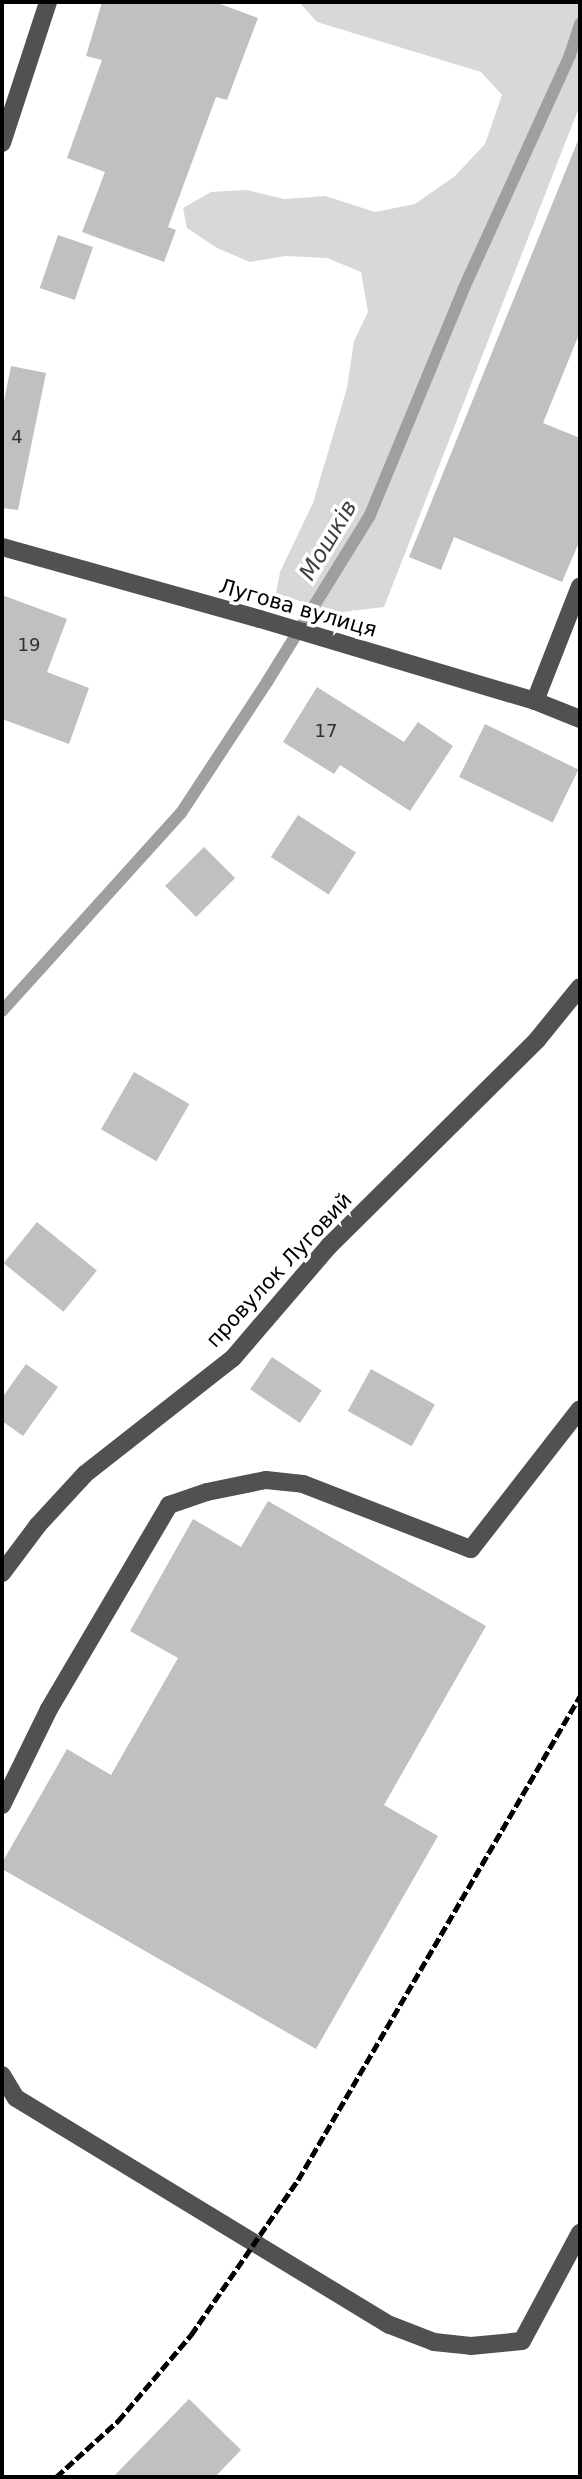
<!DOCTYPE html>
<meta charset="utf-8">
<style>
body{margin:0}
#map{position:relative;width:582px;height:2479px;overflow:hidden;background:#fff;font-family:"DejaVu Sans",sans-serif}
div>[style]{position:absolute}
.green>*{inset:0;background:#d8d8d8}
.stream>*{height:12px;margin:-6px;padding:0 6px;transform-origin:6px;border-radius:6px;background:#9f9f9f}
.building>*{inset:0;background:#c0c0c0;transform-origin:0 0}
.minor>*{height:18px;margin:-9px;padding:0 9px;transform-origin:9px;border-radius:9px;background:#515151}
.rail>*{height:5px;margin-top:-2.5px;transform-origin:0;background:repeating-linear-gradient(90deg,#000 0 10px,transparent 0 13.5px)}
span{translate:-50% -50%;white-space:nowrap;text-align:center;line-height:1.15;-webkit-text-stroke:7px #fff;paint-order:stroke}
.number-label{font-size:18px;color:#303030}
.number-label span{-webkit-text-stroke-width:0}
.street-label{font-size:21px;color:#000}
.water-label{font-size:23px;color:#404040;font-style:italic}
.frame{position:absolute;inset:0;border:4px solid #000;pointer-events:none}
</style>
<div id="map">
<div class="green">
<div style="clip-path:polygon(299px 2px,580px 2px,580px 105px,384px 607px,334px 613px,276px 593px,280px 572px,313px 503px,347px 388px,354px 341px,368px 312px,361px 272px,327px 258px,285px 256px,250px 262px,217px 248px,187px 228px,183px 208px,211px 192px,247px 190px,284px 199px,325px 196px,375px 212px,415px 204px,455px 176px,485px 144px,502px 95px,481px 72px,317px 22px)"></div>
</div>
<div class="stream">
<div style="left:2px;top:1011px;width:267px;rotate:-47.9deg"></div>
<div style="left:181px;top:813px;width:157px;rotate:-56.7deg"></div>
<div style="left:267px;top:682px;width:196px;rotate:-58.3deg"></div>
<div style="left:370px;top:515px;width:243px;rotate:-67.5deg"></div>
<div style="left:463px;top:290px;width:258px;rotate:-65.5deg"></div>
<div style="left:570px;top:55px;width:33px;rotate:-72deg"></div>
</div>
<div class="building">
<div style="clip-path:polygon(102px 2px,215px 2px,258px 18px,227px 100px,216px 97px,168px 227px,176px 230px,164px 262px,82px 232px,105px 172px,67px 158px,102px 60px,86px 56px)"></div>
<div style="clip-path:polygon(579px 138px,580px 332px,543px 423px,580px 438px,580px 540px,562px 582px,454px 537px,441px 570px,409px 557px)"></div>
<div style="left:58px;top:235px;width:37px;height:56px;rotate:19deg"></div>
<div style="clip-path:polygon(11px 366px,46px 373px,18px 510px,2px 508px,2px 411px)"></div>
<div style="clip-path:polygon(2px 595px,67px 619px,47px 672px,89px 688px,69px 744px,2px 719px)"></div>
<div style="clip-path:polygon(317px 687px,404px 742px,418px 722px,453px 746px,410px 811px,340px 765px,334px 774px,283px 742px)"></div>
<div style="left:485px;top:724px;width:104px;height:59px;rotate:26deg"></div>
<div style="left:298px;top:815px;width:69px;height:50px;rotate:33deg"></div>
<div style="left:204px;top:847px;width:44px;height:55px;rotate:45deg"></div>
<div style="left:134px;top:1072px;width:64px;height:66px;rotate:30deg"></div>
<div style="left:37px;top:1222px;width:77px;height:53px;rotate:39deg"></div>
<div style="left:272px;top:1357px;width:60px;height:39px;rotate:34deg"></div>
<div style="clip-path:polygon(26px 1364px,58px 1387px,23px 1436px,2px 1421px,2px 1398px)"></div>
<div style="left:371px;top:1369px;width:73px;height:48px;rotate:29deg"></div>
<div style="clip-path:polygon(268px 1501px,486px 1626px,384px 1805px,438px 1836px,316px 2049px,2px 1869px,2px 1863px,67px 1749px,111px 1775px,178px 1658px,130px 1631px,193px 1519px,241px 1547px)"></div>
<div style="clip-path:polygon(189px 2399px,241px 2450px,215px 2477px,113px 2477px)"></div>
</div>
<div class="minor">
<div style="left:2px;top:143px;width:148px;rotate:-71.9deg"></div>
<div style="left:2px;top:547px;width:268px;rotate:15.6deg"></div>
<div style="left:260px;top:619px;width:287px;rotate:16.6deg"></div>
<div style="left:535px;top:701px;width:48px;rotate:21.8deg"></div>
<div style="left:535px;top:701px;width:123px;rotate:-68.6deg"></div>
<div style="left:2px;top:1573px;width:60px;rotate:-53.1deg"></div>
<div style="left:38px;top:1525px;width:69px;rotate:-47.3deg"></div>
<div style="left:85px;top:1474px;width:188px;rotate:-38.1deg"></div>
<div style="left:233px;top:1358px;width:148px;rotate:-49.4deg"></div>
<div style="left:329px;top:1246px;width:293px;rotate:-44.7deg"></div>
<div style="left:537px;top:1040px;width:68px;rotate:-50.9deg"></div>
<div style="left:2px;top:1805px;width:107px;rotate:-63.9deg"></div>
<div style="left:49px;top:1709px;width:237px;rotate:-59.5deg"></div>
<div style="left:169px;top:1505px;width:40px;rotate:-18.9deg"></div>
<div style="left:207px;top:1492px;width:60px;rotate:-11.5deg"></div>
<div style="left:266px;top:1480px;width:37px;rotate:6deg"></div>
<div style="left:303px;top:1484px;width:180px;rotate:21.2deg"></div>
<div style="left:471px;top:1549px;width:177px;rotate:-52.1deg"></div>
<div style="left:2px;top:2075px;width:27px;rotate:59deg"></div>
<div style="left:16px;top:2098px;width:437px;rotate:31.3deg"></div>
<div style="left:390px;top:2325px;width:47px;rotate:21.1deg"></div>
<div style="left:434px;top:2342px;width:37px;rotate:6deg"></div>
<div style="left:471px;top:2346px;width:51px;rotate:-5.6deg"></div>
<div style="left:522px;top:2341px;width:123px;rotate:-61.8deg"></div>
</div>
<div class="rail">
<div style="left:56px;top:2477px;width:84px;rotate:-42.1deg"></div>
<div style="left:118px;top:2421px;width:113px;rotate:-49.7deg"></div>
<div style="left:191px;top:2335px;width:188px;rotate:-55.4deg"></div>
<div style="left:298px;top:2180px;width:560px;rotate:-59.77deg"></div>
</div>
<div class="number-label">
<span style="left:17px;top:437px">4</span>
<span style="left:29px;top:645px">19</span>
<span style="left:326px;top:731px">17</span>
</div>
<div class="street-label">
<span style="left:298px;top:608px;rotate:16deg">Лугова вулиця</span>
<span style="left:279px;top:1270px;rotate:-47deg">провулок Луговий</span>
</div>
<div class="water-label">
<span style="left:328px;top:540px;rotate:-59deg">Мошків</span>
</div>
<div class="frame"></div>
</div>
